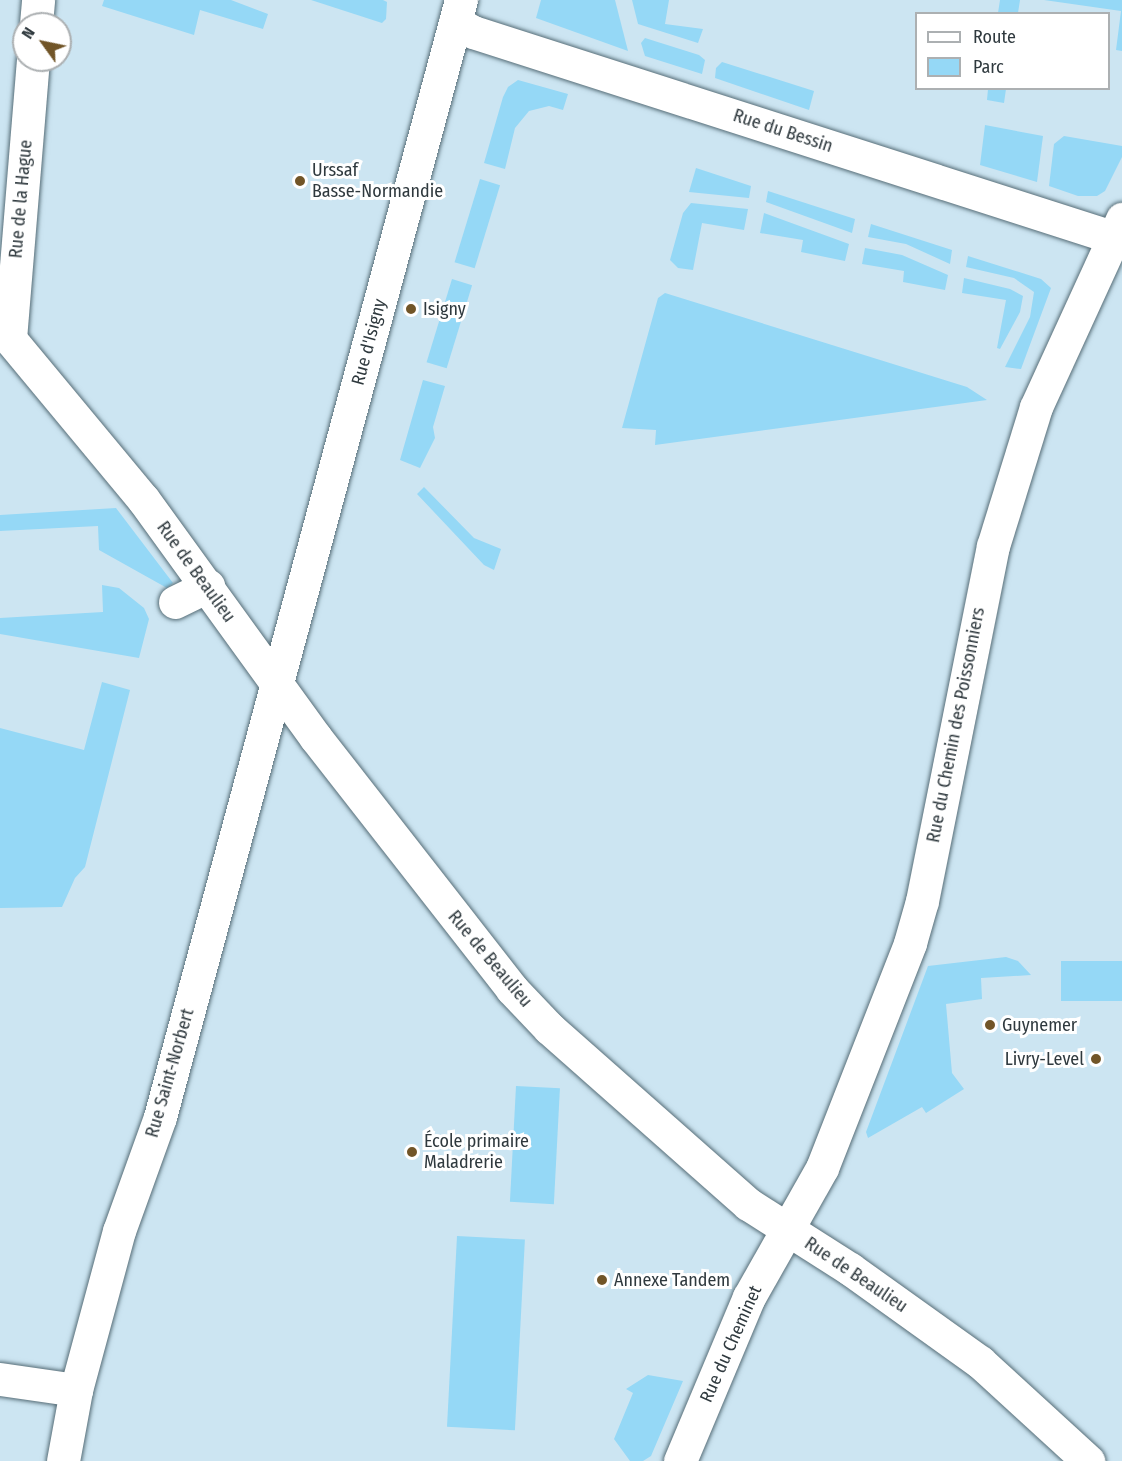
<!DOCTYPE html>
<meta charset="utf-8">
<style>
body{margin:0}
#map{position:relative;width:1122px;height:1461px;overflow:hidden;background:#cce5f2;font-family:"Fira Sans Condensed",sans-serif}
div>[style]{position:absolute}
.green>*{inset:0;background:#95d8f6;transform-origin:0 0}
.roads{filter:drop-shadow(0 0 2px #566d77) drop-shadow(0 0 2px #566d77)}
.minor>*{height:33px;margin:-16.5px;padding:0 16.5px;transform-origin:16.5px;border-radius:16.5px;background:#fff}
.dots>*{width:16px;height:16px;translate:-50% -50%;box-sizing:border-box;border:3px solid #fff;border-radius:50%}
span{translate:-50% -50%;white-space:nowrap;text-align:center;line-height:1.15;-webkit-text-stroke:6px #fff;paint-order:stroke}
.street-label{font-size:18px;color:#2f393e}
.poi-label{font-size:18px;color:#2f393e}
.left{translate:0 -50%;text-align:left}
.right{translate:-100% -50%;text-align:right}
.legend{position:absolute;left:915px;top:12px;width:195px;height:78px;box-sizing:border-box;background:#fff;border:2px solid #acb0b2;margin:0;padding:8px 10px;list-style:none;font-size:18px;color:#2f393e}
.legend li{display:flex;align-items:center;gap:12px;height:30px}
.legend b{width:30px;border:2px solid #acb0b2}
.north{position:absolute;left:12px;top:12px;width:60px;height:60px;box-sizing:border-box;background:#fff;border:2px solid #acb0b2;border-radius:50%;rotate:303deg;font-size:16px;font-weight:700;line-height:24px;text-align:center;color:#2f393e}
.north::after{content:'';display:block;margin:auto;width:21px;height:27px;background:#715528;clip-path:polygon(50% 0,100% 100%,50% 72%,0 100%)}
</style>
<div id="map">
<div class="green">
<div style="clip-path:polygon(104px 0,231px 0,268px 14px,263px 29px,200px 10px,194px 35px,102px 6px)"></div>
<div style="clip-path:polygon(311px 0,383px 0,387px 2px,386px 19px,382px 23px)"></div>
<div style="clip-path:polygon(541px 0,615px 0,628px 51px,536px 18px)"></div>
<div style="clip-path:polygon(632px 0,669px 0,665px 24px,703px 29px,698px 43px,638px 24px)"></div>
<div style="clip-path:polygon(1000px 0,1020px 0,1018px 13px,998px 13px)"></div>
<div style="clip-path:polygon(1044px 0,1122px 0,1122px 51px,1116px 50px,1121px 11px)"></div>
<div style="clip-path:polygon(645px 38px,699px 55px,705px 60px,702px 74px,645px 56px,641px 43px)"></div>
<div style="clip-path:polygon(722px 62px,814px 91px,809px 110px,715px 78px,716px 68px)"></div>
<div style="clip-path:polygon(518px 80px,568px 94px,563px 110px,549px 106px,529px 111px,515px 128px,505px 169px,484px 163px,503px 97px,508px 87px)"></div>
<div style="clip-path:polygon(988px 89px,1006px 89px,1004px 103px,987px 100px)"></div>
<div style="clip-path:polygon(985px 125px,1043px 136px,1037px 182px,980px 165px)"></div>
<div style="clip-path:polygon(1064px 136px,1122px 146px,1122px 157px,1105px 191px,1097px 196px,1078px 196px,1049px 186px,1054px 144px)"></div>
<div style="clip-path:polygon(696px 168px,751px 186px,749px 198px,689px 192px)"></div>
<div style="left:480px;top:179px;width:21px;height:87px;rotate:17deg"></div>
<div style="clip-path:polygon(768px 191px,855px 219px,852px 233px,766px 202px)"></div>
<div style="clip-path:polygon(691px 203px,748px 209px,744px 230px,702px 223px,693px 270px,678px 268px,670px 260px,683px 213px)"></div>
<div style="clip-path:polygon(764px 213px,849px 244px,845px 261px,801px 252px,803px 240px,760px 233px)"></div>
<div style="clip-path:polygon(871px 224px,952px 250px,950px 264px,906px 244px,868px 237px)"></div>
<div style="clip-path:polygon(865px 248px,902px 255px,948px 275px,945px 290px,903px 282px,904px 271px,862px 264px)"></div>
<div style="clip-path:polygon(968px 256px,1041px 279px,1051px 288px,1021px 369px,1005px 367px,1030px 317px,1034px 292px,1014px 278px,966px 267px)"></div>
<div style="clip-path:polygon(964px 278px,1010px 289px,1023px 296px,1020px 312px,1000px 349px,997px 348px,1006px 300px,962px 293px)"></div>
<div style="left:452px;top:279px;width:21px;height:87px;rotate:17deg"></div>
<div style="clip-path:polygon(665px 293px,967px 387px,987px 400px,655px 445px,656px 430px,622px 428px,658px 298px)"></div>
<div style="clip-path:polygon(423px 380px,445px 386px,433px 427px,435px 438px,420px 468px,400px 460px)"></div>
<div style="clip-path:polygon(424px 487px,474px 538px,501px 549px,494px 570px,484px 565px,417px 494px)"></div>
<div style="clip-path:polygon(116px 508px,173px 583px,167px 588px,99px 550px,98px 526px,0 531px,0 515px)"></div>
<div style="clip-path:polygon(102px 585px,119px 588px,144px 608px,149px 619px,139px 658px,0 634px,0 618px,103px 612px)"></div>
<div style="clip-path:polygon(102px 682px,130px 690px,85px 867px,75px 878px,62px 907px,0 908px,0 728px,84px 750px)"></div>
<div style="clip-path:polygon(1006px 957px,1018px 961px,1031px 975px,981px 978px,982px 999px,946px 1004px,952px 1073px,964px 1089px,926px 1113px,922px 1107px,868px 1138px,866px 1132px,928px 966px)"></div>
<div style="left:1122px;top:961px;width:40px;height:61px;rotate:90deg"></div>
<div style="left:516px;top:1086px;width:44px;height:116px;rotate:3deg"></div>
<div style="left:457px;top:1236px;width:68px;height:191px;rotate:3deg"></div>
<div style="clip-path:polygon(648px 1375px,683px 1381px,651px 1456px,643px 1461px,630px 1461px,614px 1439px,633px 1393px,626px 1389px)"></div>
</div>
<div class="roads">
<div class="minor">
<div style="left:455px;top:22px;width:21px;rotate:29deg"></div>
<div style="left:473px;top:32px;width:671px;rotate:17.79deg"></div>
<div style="left:36px;top:24px;width:24px;rotate:-85deg"></div>
<div style="left:10px;top:339px;width:208px;rotate:50.3deg"></div>
<div style="left:143px;top:499px;width:295px;rotate:54.1deg"></div>
<div style="left:316px;top:738px;width:318px;rotate:52deg"></div>
<div style="left:512px;top:989px;width:54px;rotate:46.5deg"></div>
<div style="left:549px;top:1028px;width:266px;rotate:41.5deg"></div>
<div style="left:748px;top:1204px;width:121px;rotate:32.5deg"></div>
<div style="left:850px;top:1269px;width:160px;rotate:35.6deg"></div>
<div style="left:980px;top:1362px;width:147px;rotate:42.5deg"></div>
<div style="left:10px;top:339px;width:280px;rotate:-85.3deg"></div>
<div style="left:175px;top:602px;width:37px;rotate:-26deg"></div>
<div style="left:0;top:1379px;width:77px;rotate:8.2deg"></div>
<div style="left:63px;top:1461px;width:72px;rotate:-79.6deg"></div>
<div style="left:76px;top:1390px;width:165px;rotate:-74.9deg"></div>
<div style="left:119px;top:1231px;width:121px;rotate:-70.2deg"></div>
<div style="left:160px;top:1117px;width:1157px;rotate:-74.92deg"></div>
<div style="left:680px;top:1461px;width:178px;rotate:-67.2deg"></div>
<div style="left:749px;top:1297px;width:148px;rotate:-60.5deg"></div>
<div style="left:822px;top:1168px;width:242px;rotate:-68.6deg"></div>
<div style="left:910px;top:943px;width:44px;rotate:-74.1deg"></div>
<div style="left:922px;top:901px;width:362px;rotate:-78.7deg"></div>
<div style="left:993px;top:546px;width:145px;rotate:-72.8deg"></div>
<div style="left:1036px;top:407px;width:207px;rotate:-65.4deg"></div>
</div>
</div>
<div class="dots">
<div style="left:300px;top:181px;background:#715528"></div>
<div style="left:411px;top:309px;background:#715528"></div>
<div style="left:990px;top:1025px;background:#715528"></div>
<div style="left:1096px;top:1059px;background:#715528"></div>
<div style="left:412px;top:1152px;background:#715528"></div>
<div style="left:602px;top:1280px;background:#715528"></div>
</div>
<div class="street-label">
<span style="left:783px;top:131px;rotate:18deg">Rue du Bessin</span>
<span style="left:21px;top:199px;rotate:-85deg">Rue de la Hague</span>
<span style="left:369px;top:342px;rotate:-75deg">Rue d'Isigny</span>
<span style="left:196px;top:572px;rotate:54deg">Rue de Beaulieu</span>
<span style="left:956px;top:725px;rotate:-79deg">Rue du Chemin des Poissonniers</span>
<span style="left:490px;top:959px;rotate:50deg">Rue de Beaulieu</span>
<span style="left:170px;top:1073px;rotate:-74deg">Rue Saint-Norbert</span>
<span style="left:856px;top:1275px;rotate:34deg">Rue de Beaulieu</span>
<span style="left:731px;top:1344px;rotate:-66deg">Rue du Cheminet</span>
</div>
<div class="poi-label">
<span class="left" style="left:312px;top:181px">Urssaf<br>Basse-Normandie</span>
<span class="left" style="left:423px;top:309px">Isigny</span>
<span class="left" style="left:1002px;top:1025px">Guynemer</span>
<span class="right" style="left:1084px;top:1059px">Livry-Level</span>
<span class="left" style="left:424px;top:1152px">École primaire<br>Maladrerie</span>
<span class="left" style="left:614px;top:1280px">Annexe Tandem</span>
</div>
<ul class="legend">
<li><b style="height:8px;background:#fff"></b>Route</li>
<li><b style="height:16px;background:#95d8f6"></b>Parc</li>
</ul>
<div class="north">N</div>
</div>
